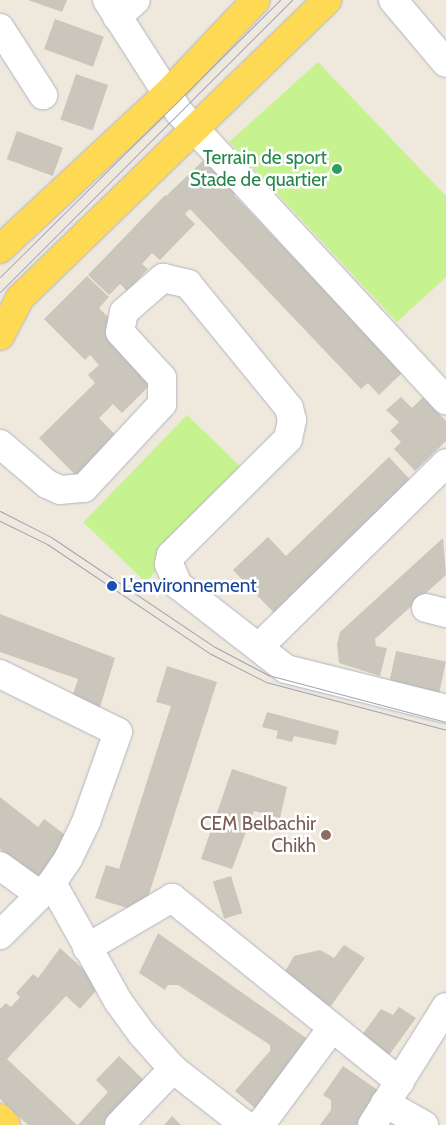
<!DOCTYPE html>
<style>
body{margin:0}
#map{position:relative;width:446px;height:1125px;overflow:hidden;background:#efe8dd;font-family:Cabin,sans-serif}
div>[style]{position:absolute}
.pitch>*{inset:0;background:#c7f290;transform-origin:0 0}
.building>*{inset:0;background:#cac6bc;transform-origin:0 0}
.roads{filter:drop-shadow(0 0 1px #b1b4c1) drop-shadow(0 0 1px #b1b4c1)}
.minor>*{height:28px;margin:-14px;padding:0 14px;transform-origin:14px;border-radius:14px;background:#fff}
.major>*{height:28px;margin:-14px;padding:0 14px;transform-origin:14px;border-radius:14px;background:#fed954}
.tram>*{height:1px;margin:-0.5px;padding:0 0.5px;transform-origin:0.5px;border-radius:0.5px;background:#9fa2b8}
.dots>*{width:14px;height:14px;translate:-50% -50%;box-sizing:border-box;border:2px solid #fff;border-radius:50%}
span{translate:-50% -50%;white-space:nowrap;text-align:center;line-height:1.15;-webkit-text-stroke:5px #fff;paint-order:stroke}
.leisure-label{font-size:19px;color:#27864d}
.right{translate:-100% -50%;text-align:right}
.transit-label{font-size:19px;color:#164399}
.left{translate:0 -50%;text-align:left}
.education-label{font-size:19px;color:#785e54}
</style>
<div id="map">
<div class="pitch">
<div style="clip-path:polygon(318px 62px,446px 196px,446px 277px,397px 322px,229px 142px)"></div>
<div style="left:187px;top:415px;width:86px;height:149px;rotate:44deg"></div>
</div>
<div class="building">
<div style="clip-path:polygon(28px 0,67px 0,62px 12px)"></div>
<div style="left:55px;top:19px;width:52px;height:32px;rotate:20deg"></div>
<div style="left:76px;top:74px;width:34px;height:48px;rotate:19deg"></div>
<div style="left:17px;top:131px;width:49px;height:30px;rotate:20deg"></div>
<div style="clip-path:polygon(209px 155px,241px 188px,234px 195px,403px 372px,379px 395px,368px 383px,361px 389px,190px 209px,185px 214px,195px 224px,160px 260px,152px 253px,142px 264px,148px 269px,127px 291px,120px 284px,109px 295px,88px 275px,165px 195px,171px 202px,166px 196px)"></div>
<div style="clip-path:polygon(87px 276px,109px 297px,99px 308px,114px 323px,106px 332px,154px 381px,122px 413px,113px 404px,99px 418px,125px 445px,85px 485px,39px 438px,95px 383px,88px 375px,99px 365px,90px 355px,85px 360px,44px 319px)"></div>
<div style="clip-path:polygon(401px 397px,412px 408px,423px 397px,446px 421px,446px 441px,415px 471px,394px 449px,401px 442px,390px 431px,399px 422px,386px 410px)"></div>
<div style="clip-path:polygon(389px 457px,416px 486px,279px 618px,233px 570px,268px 537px,286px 556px)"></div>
<div style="clip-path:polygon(443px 538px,446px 575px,375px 639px,376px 646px,387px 648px,380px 676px,339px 663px,337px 644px,340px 632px)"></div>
<div style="clip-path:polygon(0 614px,115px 658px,100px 707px,72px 697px,78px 679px,0 652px)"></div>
<div style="left:396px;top:651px;width:51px;height:33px;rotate:12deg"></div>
<div style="clip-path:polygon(167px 666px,217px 682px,143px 913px,95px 898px,106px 865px,119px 869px,171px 706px,156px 702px)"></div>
<div style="clip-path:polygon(267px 712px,339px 731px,336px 745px,294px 736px,292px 742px,276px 738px,278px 731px,262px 727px)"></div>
<div style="clip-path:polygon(232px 769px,287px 787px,280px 818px,254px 811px,232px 869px,201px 859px)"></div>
<div style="clip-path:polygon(0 797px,38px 827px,44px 819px,72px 840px,40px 881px,0 849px)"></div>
<div style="left:231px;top:876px;width:39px;height:19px;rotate:73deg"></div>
<div style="clip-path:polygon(158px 933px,309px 1040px,263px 1115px,235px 1091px,270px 1051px,270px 1045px,178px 985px,168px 985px,165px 990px,139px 973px)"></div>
<div style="clip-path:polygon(344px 945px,365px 958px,331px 1006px,298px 1001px,283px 975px,294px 956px,320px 950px,334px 958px)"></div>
<div style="clip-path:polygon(60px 948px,101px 985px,80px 1009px,66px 996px,7px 1059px,77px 1125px,28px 1125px,0 1099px,0 1009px,6px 1003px,11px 1007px,20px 997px,16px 993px,33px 974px,38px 978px)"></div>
<div style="clip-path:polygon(399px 1007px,416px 1018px,387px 1058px,359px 1039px,381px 1009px,393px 1015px)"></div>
<div style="clip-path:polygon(119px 1056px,151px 1087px,115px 1125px,78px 1125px,108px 1092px,96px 1080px)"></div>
<div style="clip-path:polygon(343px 1066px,385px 1095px,364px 1125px,320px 1125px,331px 1110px,331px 1100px,323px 1095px)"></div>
<div style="clip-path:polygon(172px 1116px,181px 1125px,164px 1125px)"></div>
</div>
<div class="roads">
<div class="minor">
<div style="left:107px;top:0;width:133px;rotate:57.3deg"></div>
<div style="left:179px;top:112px;width:393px;rotate:47.2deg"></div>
<div style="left:393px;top:0;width:82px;rotate:49.9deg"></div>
<div style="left:117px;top:17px;width:25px;rotate:-42deg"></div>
<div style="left:0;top:28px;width:80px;rotate:57.3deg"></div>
<div style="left:0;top:444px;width:62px;rotate:40.4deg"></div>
<div style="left:47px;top:484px;width:14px;rotate:25deg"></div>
<div style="left:60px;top:490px;width:24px;rotate:-5deg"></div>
<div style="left:84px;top:488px;width:115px;rotate:-47.1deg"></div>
<div style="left:162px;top:404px;width:26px;rotate:-90deg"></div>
<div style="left:162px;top:378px;width:62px;rotate:-132.4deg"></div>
<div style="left:120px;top:332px;width:20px;rotate:-79deg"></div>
<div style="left:124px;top:312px;width:52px;rotate:-41.1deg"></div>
<div style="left:163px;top:278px;width:26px;rotate:13deg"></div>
<div style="left:188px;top:284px;width:160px;rotate:50.8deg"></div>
<div style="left:289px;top:408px;width:12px;rotate:76deg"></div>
<div style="left:292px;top:420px;width:19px;rotate:102deg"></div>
<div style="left:288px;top:439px;width:165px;rotate:135.2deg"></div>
<div style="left:171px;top:555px;width:9px;rotate:103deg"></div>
<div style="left:169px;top:564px;width:23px;rotate:67deg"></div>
<div style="left:178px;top:585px;width:137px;rotate:37.9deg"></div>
<div style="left:286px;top:669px;width:165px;rotate:14deg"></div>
<div style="left:426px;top:608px;width:21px;rotate:14deg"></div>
<div style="left:259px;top:647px;width:262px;rotate:-44.5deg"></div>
<div style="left:0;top:674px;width:131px;rotate:26.2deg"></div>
<div style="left:118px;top:732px;width:96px;rotate:109.6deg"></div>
<div style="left:86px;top:822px;width:41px;rotate:115.9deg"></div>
<div style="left:68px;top:859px;width:29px;rotate:124deg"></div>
<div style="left:52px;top:883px;width:74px;rotate:135deg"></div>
<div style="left:0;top:866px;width:48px;rotate:35.7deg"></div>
<div style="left:52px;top:883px;width:135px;rotate:60.8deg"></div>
<div style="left:118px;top:1001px;width:41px;rotate:54deg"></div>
<div style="left:142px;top:1034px;width:47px;rotate:48.5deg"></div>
<div style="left:173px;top:1069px;width:91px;rotate:37.9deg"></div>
<div style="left:87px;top:948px;width:99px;rotate:-30.5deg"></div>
<div style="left:172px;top:898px;width:293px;rotate:38.9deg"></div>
<div style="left:385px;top:1103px;width:45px;rotate:29.4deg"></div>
<div style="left:119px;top:1125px;width:78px;rotate:-46deg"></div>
<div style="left:256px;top:1125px;width:5px;rotate:-11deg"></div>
<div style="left:261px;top:1124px;width:119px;rotate:-53.5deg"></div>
<div style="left:372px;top:1125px;width:139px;rotate:-57.9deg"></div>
</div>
<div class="major">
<div style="left:0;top:249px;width:228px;rotate:-42.9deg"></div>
<div style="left:167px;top:94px;width:129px;rotate:-46.6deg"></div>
<div style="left:0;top:336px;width:43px;rotate:-62.2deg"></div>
<div style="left:20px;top:298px;width:428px;rotate:-44.1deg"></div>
<div style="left:0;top:1118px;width:9px;rotate:49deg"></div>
</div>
</div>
<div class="tram">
<div style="left:0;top:277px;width:394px;rotate:-44.7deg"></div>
<div style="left:0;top:292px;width:413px;rotate:-45deg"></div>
<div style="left:0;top:511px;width:57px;rotate:27deg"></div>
<div style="left:51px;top:537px;width:197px;rotate:33.9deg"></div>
<div style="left:215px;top:647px;width:60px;rotate:27.8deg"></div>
<div style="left:268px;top:675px;width:184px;rotate:14.8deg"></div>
<div style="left:0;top:521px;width:52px;rotate:26.1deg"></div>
<div style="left:47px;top:544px;width:197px;rotate:33.9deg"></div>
<div style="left:211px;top:654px;width:62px;rotate:27deg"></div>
<div style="left:266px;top:682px;width:186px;rotate:14.9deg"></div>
</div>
<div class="dots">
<div style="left:337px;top:169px;background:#2e9e5b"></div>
<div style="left:112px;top:586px;background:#1a4fb4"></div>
<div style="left:326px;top:835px;background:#8d6e63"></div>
</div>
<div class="leisure-label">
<span class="right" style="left:327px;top:169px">Terrain de sport<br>Stade de quartier</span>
</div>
<div class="transit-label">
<span class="left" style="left:122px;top:586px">L'environnement</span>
</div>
<div class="education-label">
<span class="right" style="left:316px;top:835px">CEM Belbachir<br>Chikh</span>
</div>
</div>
